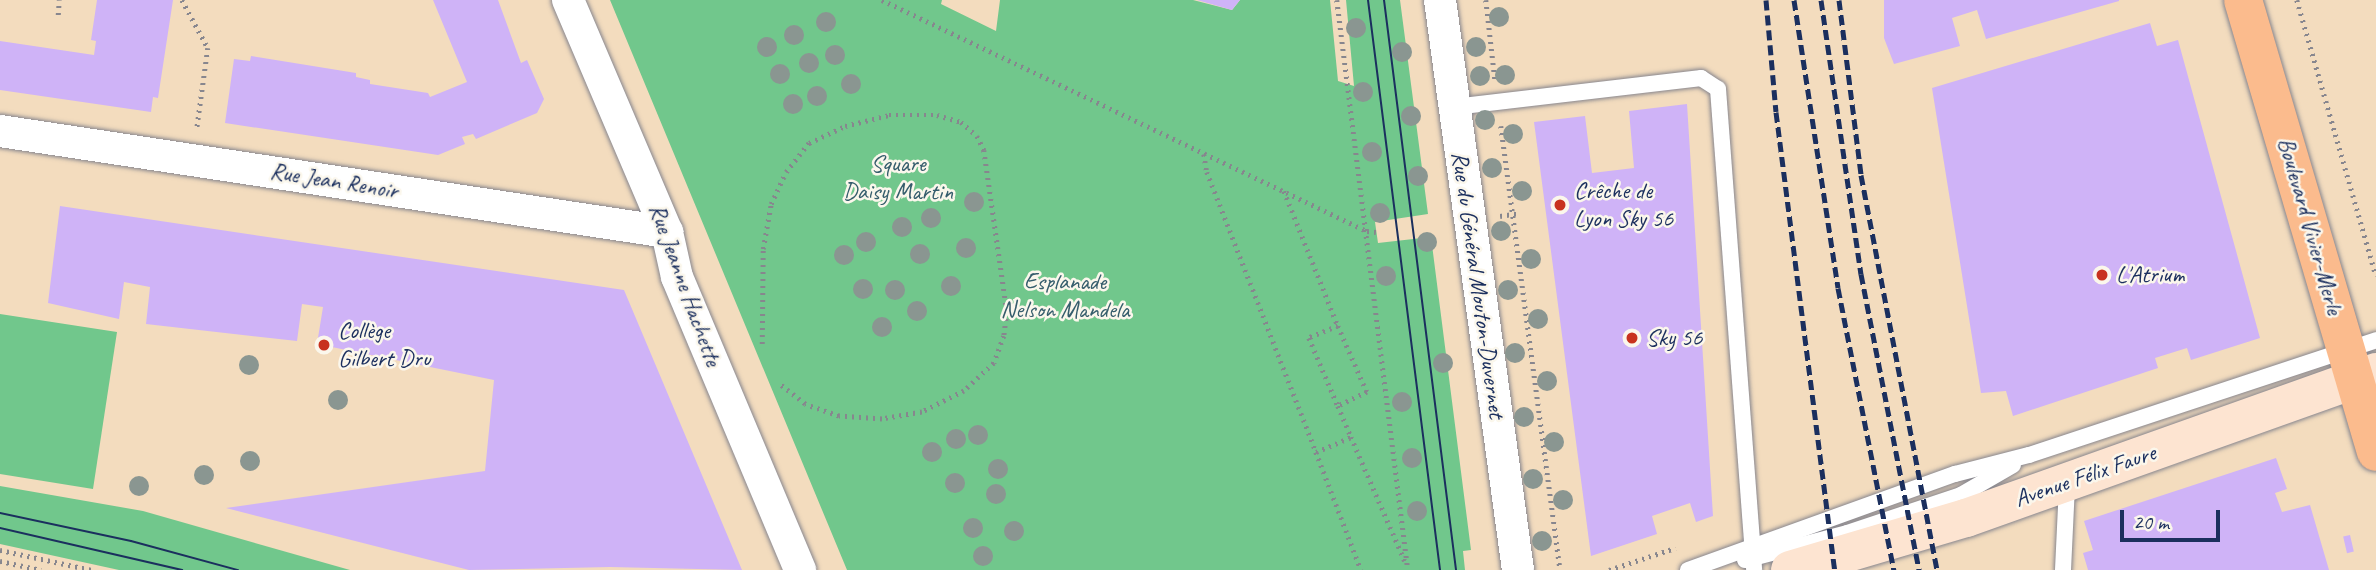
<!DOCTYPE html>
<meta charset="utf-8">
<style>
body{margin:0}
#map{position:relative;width:2376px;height:570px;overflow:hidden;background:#f3dcbe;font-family:Caveat,sans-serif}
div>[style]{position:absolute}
.green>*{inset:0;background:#71c78c}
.building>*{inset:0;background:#cfb3f7;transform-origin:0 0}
.path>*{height:4.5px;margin-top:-2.25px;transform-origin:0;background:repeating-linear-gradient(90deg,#87868e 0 2px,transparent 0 7px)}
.roads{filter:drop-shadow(0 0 2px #87868e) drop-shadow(0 0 2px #87868e)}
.lane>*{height:16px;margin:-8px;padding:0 8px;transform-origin:8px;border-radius:8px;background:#fff}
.street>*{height:32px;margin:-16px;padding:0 16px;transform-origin:16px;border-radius:16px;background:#fff}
.secondary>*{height:38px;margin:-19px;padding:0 19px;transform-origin:19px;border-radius:19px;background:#fde4d1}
.primary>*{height:38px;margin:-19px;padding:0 19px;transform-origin:19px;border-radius:19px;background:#fbbb8d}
.tram>*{height:2px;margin:-1px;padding:0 1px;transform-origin:1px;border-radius:1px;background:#1b2f5e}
.rail>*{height:5px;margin-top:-2.5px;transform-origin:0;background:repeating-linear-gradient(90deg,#1b2f5e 0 10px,transparent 0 15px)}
.trees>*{width:20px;height:20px;margin:-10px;border-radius:50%;background:#8a9691}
.dots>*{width:19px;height:19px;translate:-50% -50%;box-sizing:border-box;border:4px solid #fbf7ec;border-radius:50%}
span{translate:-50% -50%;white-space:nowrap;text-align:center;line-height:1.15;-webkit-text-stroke:5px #fbf7ec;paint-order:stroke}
.park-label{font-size:24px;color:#355d6c}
.street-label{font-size:24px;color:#1b2f5e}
.poi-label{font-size:24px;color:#1b2f5e}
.left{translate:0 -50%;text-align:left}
.scale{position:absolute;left:2120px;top:510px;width:100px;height:32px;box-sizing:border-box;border:4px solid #1b2f5e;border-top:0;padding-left:9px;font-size:21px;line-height:24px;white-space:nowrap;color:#1b2f5e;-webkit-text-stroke:5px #fbf7ec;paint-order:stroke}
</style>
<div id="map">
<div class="green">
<div style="clip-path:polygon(610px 0,942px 0,941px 4px,996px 31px,1000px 0,1193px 0,1232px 10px,1240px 0,1330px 0,1338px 81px,1354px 86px,1346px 0,1400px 0,1428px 214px,1375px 222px,1378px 243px,1431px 237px,1471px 550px,1463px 551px,1465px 570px,847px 570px)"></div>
<div style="clip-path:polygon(0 314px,117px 332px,93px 489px,0 474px)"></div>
<div style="clip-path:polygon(0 486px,143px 511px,350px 570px,119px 570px,0 544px)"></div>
</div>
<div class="building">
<div style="clip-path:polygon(97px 0,173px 0,158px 98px,153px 97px,151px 112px,0 90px,0 41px,94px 55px,96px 41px,91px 40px)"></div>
<div style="clip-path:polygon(433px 0,498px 0,521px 63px,527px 60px,544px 99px,537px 113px,476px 139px,473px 134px,462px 137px,465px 144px,438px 155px,225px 123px,234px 59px,250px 61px,251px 56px,356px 73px,356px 77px,370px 80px,370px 84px,428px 93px,430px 97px,467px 82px)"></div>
<div style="clip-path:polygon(1197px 0,1240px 0,1232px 10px)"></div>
<div style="clip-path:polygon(1884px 0,2119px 0,2119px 1px,1986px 39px,1977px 10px,1952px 18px,1960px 46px,1894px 64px,1884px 38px)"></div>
<div style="clip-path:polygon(2150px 23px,2157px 46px,2178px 40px,2260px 338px,2191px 360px,2187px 348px,2155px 358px,2158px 368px,2013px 416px,2006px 391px,1981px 393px,1932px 88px)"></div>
<div style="clip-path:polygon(1687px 104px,1713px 516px,1696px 522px,1690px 503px,1652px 516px,1657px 534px,1591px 556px,1534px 122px,1585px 116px,1592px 173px,1634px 168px,1629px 111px)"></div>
<div style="clip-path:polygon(60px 206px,624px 290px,742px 570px,610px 567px,469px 570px,226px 508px,485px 471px,494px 380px,317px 344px,323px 307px,302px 304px,297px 341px,146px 324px,150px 287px,124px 282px,119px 319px,48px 303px)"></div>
<div style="clip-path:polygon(2276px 458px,2287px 489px,2275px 493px,2282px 512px,2310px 505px,2329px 570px,2088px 570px,2083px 553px,2093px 550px,2084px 521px)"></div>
<div style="left:2350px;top:535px;width:17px;height:7px;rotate:77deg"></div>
</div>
<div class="path">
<div style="left:182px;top:0;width:55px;rotate:61.6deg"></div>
<div style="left:208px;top:48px;width:81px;rotate:97.8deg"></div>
<div style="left:882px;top:0;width:537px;rotate:25.47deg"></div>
<div style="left:1367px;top:231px;width:9px;rotate:6deg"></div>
<div style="left:1337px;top:0;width:574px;rotate:82.9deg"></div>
<div style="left:1486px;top:0;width:80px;rotate:83.5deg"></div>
<div style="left:2297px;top:0;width:287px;rotate:74deg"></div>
<div style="left:58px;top:15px;width:15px;rotate:-86deg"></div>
<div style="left:1501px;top:126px;width:448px;rotate:82.4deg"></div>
<div style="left:1204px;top:154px;width:18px;rotate:81deg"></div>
<div style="left:1207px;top:172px;width:300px;rotate:68.7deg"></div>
<div style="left:1316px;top:452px;width:38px;rotate:-23deg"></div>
<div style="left:1351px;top:437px;width:135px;rotate:66.5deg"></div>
<div style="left:1284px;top:191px;width:145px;rotate:68.2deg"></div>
<div style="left:1338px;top:326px;width:31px;rotate:158deg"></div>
<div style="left:1309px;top:338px;width:74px;rotate:66.9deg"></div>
<div style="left:1500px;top:216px;width:20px;rotate:-9deg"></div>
<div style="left:1338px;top:326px;width:72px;rotate:66.3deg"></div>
<div style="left:1367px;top:392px;width:32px;rotate:154deg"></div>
<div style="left:1338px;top:406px;width:34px;rotate:67deg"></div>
<div style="left:762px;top:344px;width:95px;rotate:-89.4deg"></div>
<div style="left:763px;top:249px;width:46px;rotate:-79.9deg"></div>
<div style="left:771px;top:204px;width:35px;rotate:-65deg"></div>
<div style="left:786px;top:172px;width:37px;rotate:-52deg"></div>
<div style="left:809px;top:143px;width:40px;rotate:-25deg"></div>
<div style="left:845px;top:126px;width:45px;rotate:-14deg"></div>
<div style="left:889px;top:115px;width:48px"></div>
<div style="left:937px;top:115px;width:25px;rotate:16deg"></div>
<div style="left:961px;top:122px;width:21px;rotate:41deg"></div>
<div style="left:977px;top:136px;width:16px;rotate:63deg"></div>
<div style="left:984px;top:150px;width:164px;rotate:81.9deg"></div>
<div style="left:1007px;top:312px;width:24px;rotate:97deg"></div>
<div style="left:1004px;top:336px;width:29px;rotate:110deg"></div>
<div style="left:994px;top:363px;width:41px;rotate:137deg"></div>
<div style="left:964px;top:391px;width:47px;rotate:153.4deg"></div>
<div style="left:922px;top:412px;width:41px;rotate:170.1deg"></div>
<div style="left:882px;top:419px;width:43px;rotate:-176deg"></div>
<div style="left:839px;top:416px;width:36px;rotate:-161deg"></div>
<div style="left:805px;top:404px;width:33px;rotate:-142deg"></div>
<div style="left:1316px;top:452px;width:126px;rotate:69.1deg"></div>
<div style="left:0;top:550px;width:94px;rotate:12.3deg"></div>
<div style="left:0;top:561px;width:42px;rotate:12.4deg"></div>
<div style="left:1609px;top:570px;width:70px;rotate:-18.4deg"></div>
</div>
<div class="roads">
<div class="lane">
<div style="left:1454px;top:107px;width:249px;rotate:-6.7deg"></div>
<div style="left:1701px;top:78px;width:20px;rotate:33deg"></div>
<div style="left:1718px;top:89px;width:482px;rotate:85.7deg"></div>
<div style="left:1745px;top:560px;width:106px;rotate:-14.8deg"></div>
<div style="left:1847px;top:533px;width:120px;rotate:-18.4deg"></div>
<div style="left:1961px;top:495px;width:60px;rotate:-30deg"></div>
<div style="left:1688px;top:570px;width:284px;rotate:-19.8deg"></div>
<div style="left:1955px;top:474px;width:76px;rotate:-14.4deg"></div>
<div style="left:2029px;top:455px;width:366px;rotate:-18.3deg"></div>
<div style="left:2063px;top:570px;width:85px;rotate:-87.3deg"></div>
</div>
<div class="street">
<div style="left:568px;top:0;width:252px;rotate:66.9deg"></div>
<div style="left:667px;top:232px;width:46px;rotate:77.5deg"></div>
<div style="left:677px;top:277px;width:318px;rotate:67.2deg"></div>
<div style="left:1440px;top:0;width:575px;rotate:82.21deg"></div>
<div style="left:0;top:131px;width:675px;rotate:8.61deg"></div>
</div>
<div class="secondary">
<div style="left:1790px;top:570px;width:184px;rotate:-16.5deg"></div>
<div style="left:1966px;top:518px;width:435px;rotate:-19.6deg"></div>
</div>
<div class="primary">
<div style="left:2243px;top:0;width:471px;rotate:73.6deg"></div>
</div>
</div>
<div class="tram">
<div style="left:1368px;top:0;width:575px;rotate:82.8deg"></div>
<div style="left:1384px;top:0;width:575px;rotate:82.8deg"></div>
<div style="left:0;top:513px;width:134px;rotate:12.1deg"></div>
<div style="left:131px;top:541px;width:111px;rotate:15.2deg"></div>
<div style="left:0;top:528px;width:187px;rotate:13deg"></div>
</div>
<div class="rail">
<div style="left:1766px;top:0;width:112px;rotate:84.9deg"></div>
<div style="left:1776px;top:112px;width:462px;rotate:82.7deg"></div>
<div style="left:1794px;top:0;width:291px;rotate:81.3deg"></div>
<div style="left:1838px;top:288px;width:288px;rotate:78.8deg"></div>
<div style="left:1821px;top:0;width:277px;rotate:81.7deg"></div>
<div style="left:1861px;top:274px;width:302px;rotate:78.9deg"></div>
<div style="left:1839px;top:0;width:176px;rotate:82.8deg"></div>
<div style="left:1861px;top:175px;width:402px;rotate:79.1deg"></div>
</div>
<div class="trees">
<div style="left:1499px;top:17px"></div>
<div style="left:826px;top:22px"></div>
<div style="left:1356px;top:28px"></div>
<div style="left:794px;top:35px"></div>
<div style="left:767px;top:47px"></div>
<div style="left:1476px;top:47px"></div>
<div style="left:1402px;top:52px"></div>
<div style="left:835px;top:55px"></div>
<div style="left:809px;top:63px"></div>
<div style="left:780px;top:74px"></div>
<div style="left:1505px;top:75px"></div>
<div style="left:1480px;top:76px"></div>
<div style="left:851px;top:84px"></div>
<div style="left:1363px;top:92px"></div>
<div style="left:817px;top:96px"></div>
<div style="left:793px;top:104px"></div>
<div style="left:1411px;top:116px"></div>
<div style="left:1485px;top:120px"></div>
<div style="left:1513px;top:134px"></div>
<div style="left:1372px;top:152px"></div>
<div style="left:1492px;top:168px"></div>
<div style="left:1418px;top:176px"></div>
<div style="left:1522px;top:191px"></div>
<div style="left:974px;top:202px"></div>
<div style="left:1380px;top:213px"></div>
<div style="left:931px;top:218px"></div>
<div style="left:902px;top:227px"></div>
<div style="left:1501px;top:231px"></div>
<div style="left:866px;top:242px"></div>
<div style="left:1427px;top:242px"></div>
<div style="left:966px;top:248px"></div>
<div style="left:920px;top:254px"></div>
<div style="left:844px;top:255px"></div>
<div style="left:1531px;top:259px"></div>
<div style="left:1386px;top:276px"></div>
<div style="left:951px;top:286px"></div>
<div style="left:863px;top:289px"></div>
<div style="left:895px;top:290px"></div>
<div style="left:1508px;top:290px"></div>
<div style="left:917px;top:311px"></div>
<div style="left:1538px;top:319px"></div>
<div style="left:882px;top:327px"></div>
<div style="left:1515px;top:353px"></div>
<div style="left:1443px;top:363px"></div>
<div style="left:249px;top:365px"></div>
<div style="left:1547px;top:381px"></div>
<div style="left:338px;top:400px"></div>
<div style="left:1402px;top:402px"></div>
<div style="left:1524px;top:417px"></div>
<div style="left:978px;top:435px"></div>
<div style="left:956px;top:439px"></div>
<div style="left:1554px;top:442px"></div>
<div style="left:932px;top:452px"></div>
<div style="left:1412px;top:458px"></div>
<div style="left:250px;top:461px"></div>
<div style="left:998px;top:469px"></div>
<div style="left:204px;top:475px"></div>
<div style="left:1533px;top:479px"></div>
<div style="left:955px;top:483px"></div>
<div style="left:139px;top:486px"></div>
<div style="left:996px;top:494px"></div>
<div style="left:1563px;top:500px"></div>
<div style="left:1417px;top:511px"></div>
<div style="left:973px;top:528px"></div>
<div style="left:1014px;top:531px"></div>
<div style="left:1542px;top:541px"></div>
<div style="left:983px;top:556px"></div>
</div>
<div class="dots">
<div style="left:1560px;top:205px;background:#c8321e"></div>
<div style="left:2102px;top:275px;background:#c8321e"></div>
<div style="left:1632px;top:338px;background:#c8321e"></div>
<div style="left:324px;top:345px;background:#c8321e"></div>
</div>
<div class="park-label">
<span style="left:898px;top:178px">Square<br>Daisy Martin</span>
<span style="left:1065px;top:296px">Esplanade<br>Nelson Mandela</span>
</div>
<div class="street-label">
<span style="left:334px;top:181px;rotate:9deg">Rue Jean Renoir</span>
<span style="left:2310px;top:226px;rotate:74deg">Boulevard Vivier-Merle</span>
<span style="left:685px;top:285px;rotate:70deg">Rue Jeanne Hachette</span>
<span style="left:1478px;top:285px;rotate:82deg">Rue du Général Mouton-Duvernet</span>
<span style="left:2085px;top:476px;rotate:-19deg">Avenue Félix Faure</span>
</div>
<div class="poi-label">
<span class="left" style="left:1574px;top:205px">Crêche de<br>Lyon Sky 56</span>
<span class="left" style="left:2116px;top:275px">L'Atrium</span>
<span class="left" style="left:338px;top:345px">Collège<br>Gilbert Dru</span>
<span class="left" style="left:1646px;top:338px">Sky 56</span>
</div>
<div class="scale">20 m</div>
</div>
